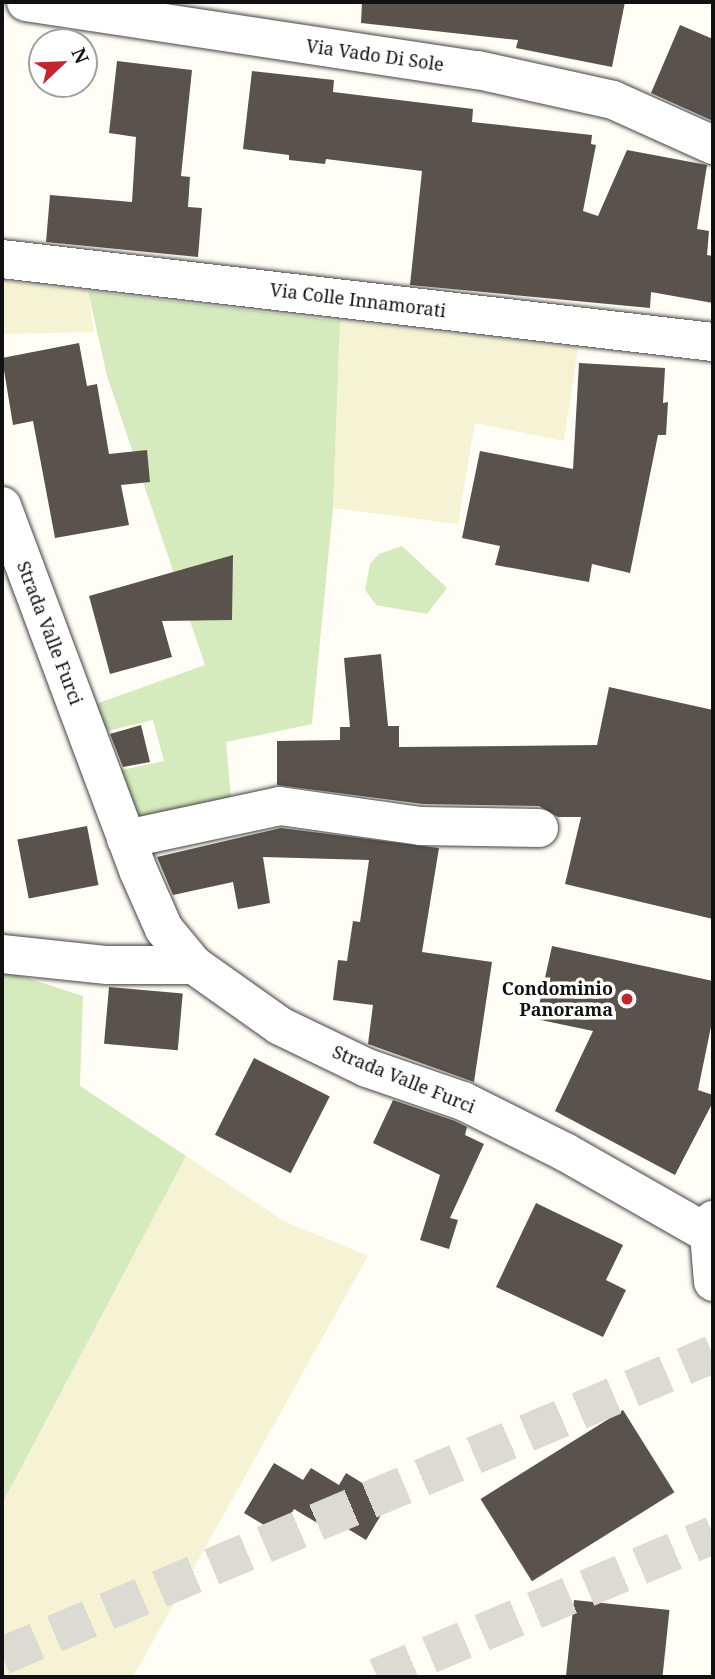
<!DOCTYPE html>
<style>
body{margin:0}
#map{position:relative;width:715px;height:1679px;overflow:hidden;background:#fffdf5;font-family:"Noto Serif",serif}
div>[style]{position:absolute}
.farmland>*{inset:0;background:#f6f3d4}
.green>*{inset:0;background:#d5ebbd}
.building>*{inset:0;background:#5a524d;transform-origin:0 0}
.highway-tunnel>*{height:38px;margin-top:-19px;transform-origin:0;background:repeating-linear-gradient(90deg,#dbdad3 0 38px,transparent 0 57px)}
.roads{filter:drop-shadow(0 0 2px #444) drop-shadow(0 0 2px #444)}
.minor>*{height:38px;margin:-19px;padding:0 19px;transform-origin:19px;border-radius:19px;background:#fff}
.dots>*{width:19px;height:19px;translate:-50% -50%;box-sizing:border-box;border:4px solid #fff;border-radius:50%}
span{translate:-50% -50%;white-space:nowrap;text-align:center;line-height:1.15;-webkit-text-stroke:7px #fff;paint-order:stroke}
.street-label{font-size:18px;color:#111}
.poi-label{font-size:18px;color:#111;font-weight:700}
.right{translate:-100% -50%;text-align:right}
.frame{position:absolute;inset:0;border:4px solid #111;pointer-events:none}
.north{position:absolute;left:28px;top:28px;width:70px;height:70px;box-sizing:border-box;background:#fff;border:2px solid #a0a0a0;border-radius:50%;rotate:67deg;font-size:19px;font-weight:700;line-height:28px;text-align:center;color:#111}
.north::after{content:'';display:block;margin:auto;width:24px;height:32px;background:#c4262e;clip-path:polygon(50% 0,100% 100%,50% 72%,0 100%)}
</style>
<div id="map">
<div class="farmland">
<div style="clip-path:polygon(2px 281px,88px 291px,94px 332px,2px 334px)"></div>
<div style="clip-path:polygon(340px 321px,578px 348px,564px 441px,475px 423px,458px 524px,333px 508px)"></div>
<div style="clip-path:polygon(186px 1156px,284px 1221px,368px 1256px,133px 1677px,2px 1677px,2px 1504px)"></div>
</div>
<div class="green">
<div style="clip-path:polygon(88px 291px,340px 321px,333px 508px,312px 724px,226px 742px,232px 808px,137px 828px,117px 771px,164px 761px,153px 720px,103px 732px,93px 705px,205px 665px,107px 376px)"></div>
<div style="clip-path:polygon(402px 546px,447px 588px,427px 614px,376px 605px,365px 590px,370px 564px,379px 554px)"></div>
<div style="clip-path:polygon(2px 970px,83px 996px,80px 1086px,186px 1156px,2px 1504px)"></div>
</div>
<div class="building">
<div style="clip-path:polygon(362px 2px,625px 2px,612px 67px,516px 48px,518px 40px,361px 23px)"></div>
<div style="clip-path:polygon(680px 25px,713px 39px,713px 121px,651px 93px)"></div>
<div style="clip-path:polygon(117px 61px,192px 70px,181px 176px,190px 177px,188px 207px,202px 208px,198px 257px,46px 242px,50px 195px,132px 202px,136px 137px,109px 133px)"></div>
<div style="clip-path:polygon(252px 71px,334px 80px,333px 92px,473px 109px,472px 122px,592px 135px,591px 144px,596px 145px,583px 211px,598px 216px,627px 150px,707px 165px,697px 229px,709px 231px,707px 255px,713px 256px,713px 303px,651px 292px,650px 308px,410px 285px,422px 171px,326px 159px,325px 164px,289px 160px,289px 155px,243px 149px)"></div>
<div style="clip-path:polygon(79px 343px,87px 386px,97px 384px,109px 454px,147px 450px,150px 482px,121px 485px,129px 525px,55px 538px,33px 421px,13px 425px,2px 358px)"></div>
<div style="clip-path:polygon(579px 363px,665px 368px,663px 403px,668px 402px,666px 435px,658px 435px,630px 573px,592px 564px,589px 582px,495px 565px,500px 546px,462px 538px,480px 451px,573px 469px)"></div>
<div style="clip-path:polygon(233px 555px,232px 620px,162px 621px,172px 657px,110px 674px,89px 596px)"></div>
<div style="clip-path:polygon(381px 654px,388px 726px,399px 726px,399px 747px,597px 745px,609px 687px,713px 710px,713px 919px,565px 884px,581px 817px,558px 817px,539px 806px,423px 804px,277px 785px,277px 741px,340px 740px,340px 727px,350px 727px,344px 658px)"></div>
<div style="clip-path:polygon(141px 725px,150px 762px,123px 767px,110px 734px)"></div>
<div style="left:87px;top:826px;width:60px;height:71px;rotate:79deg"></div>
<div style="clip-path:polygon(281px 828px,439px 848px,422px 952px,492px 962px,474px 1082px,368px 1044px,373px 1005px,333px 1000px,338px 960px,347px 961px,353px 921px,360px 922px,369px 860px,263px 857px,270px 903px,238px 909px,233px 882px,173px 895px,157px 857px)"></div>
<div style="clip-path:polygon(552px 946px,713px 981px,713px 1017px,698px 1090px,713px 1095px,713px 1102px,675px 1175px,555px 1111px,593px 1031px,536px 1019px)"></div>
<div style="left:109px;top:987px;width:74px;height:57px;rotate:5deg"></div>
<div style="left:254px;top:1058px;width:85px;height:86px;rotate:27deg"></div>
<div style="clip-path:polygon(393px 1100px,455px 1121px,467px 1127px,465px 1135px,484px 1144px,450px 1218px,458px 1220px,449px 1249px,420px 1240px,440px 1175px,373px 1143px)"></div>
<div style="clip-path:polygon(536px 1203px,623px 1245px,606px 1280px,626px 1290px,603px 1337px,496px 1287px)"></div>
<div style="left:623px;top:1410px;width:97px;height:168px;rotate:58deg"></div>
<div style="clip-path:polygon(274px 1463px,303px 1480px,311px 1468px,339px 1485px,346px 1473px,390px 1500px,366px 1540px,325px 1515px,319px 1524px,294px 1509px,279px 1534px,244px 1513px)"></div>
<div style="left:574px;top:1600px;width:96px;height:77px;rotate:6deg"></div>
</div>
<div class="highway-tunnel">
<div style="left:2px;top:1656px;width:772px;rotate:-23.01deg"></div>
<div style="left:377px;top:1677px;width:365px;rotate:-22.9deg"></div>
</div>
<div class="roads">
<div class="minor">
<div style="left:26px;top:2px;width:457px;rotate:8.6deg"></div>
<div style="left:478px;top:70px;width:138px;rotate:12.5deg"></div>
<div style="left:613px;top:100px;width:110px;rotate:24.2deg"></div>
<div style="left:2px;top:259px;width:716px;rotate:6.66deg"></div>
<div style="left:2px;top:506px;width:389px;rotate:69.5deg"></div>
<div style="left:138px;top:870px;width:64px;rotate:66.2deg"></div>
<div style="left:164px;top:929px;width:47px;rotate:50.2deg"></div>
<div style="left:194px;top:965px;width:105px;rotate:35.3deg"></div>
<div style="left:280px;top:1026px;width:97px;rotate:25.8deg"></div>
<div style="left:367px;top:1068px;width:102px;rotate:19deg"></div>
<div style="left:463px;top:1101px;width:114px;rotate:26.6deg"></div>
<div style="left:565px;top:1152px;width:166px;rotate:29.7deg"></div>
<div style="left:126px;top:839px;width:157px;rotate:-12.1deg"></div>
<div style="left:280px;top:806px;width:142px;rotate:8.1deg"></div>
<div style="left:421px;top:826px;width:118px;rotate:1deg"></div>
<div style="left:2px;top:954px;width:106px;rotate:6deg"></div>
<div style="left:107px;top:965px;width:87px"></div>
<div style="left:713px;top:1220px;width:15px;rotate:106deg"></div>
<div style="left:709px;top:1234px;width:48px;rotate:85.2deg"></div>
</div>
</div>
<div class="dots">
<div style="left:627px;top:999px;background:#c4262e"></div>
</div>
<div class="street-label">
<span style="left:375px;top:55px;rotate:8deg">Via Vado Di Sole</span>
<span style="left:358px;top:300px;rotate:7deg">Via Colle Innamorati</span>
<span style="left:50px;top:633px;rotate:69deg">Strada Valle Furci</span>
<span style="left:404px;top:1079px;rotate:22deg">Strada Valle Furci</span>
</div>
<div class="poi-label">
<span class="right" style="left:613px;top:999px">Condominio<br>Panorama</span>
</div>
<div class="frame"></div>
<div class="north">N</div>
</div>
